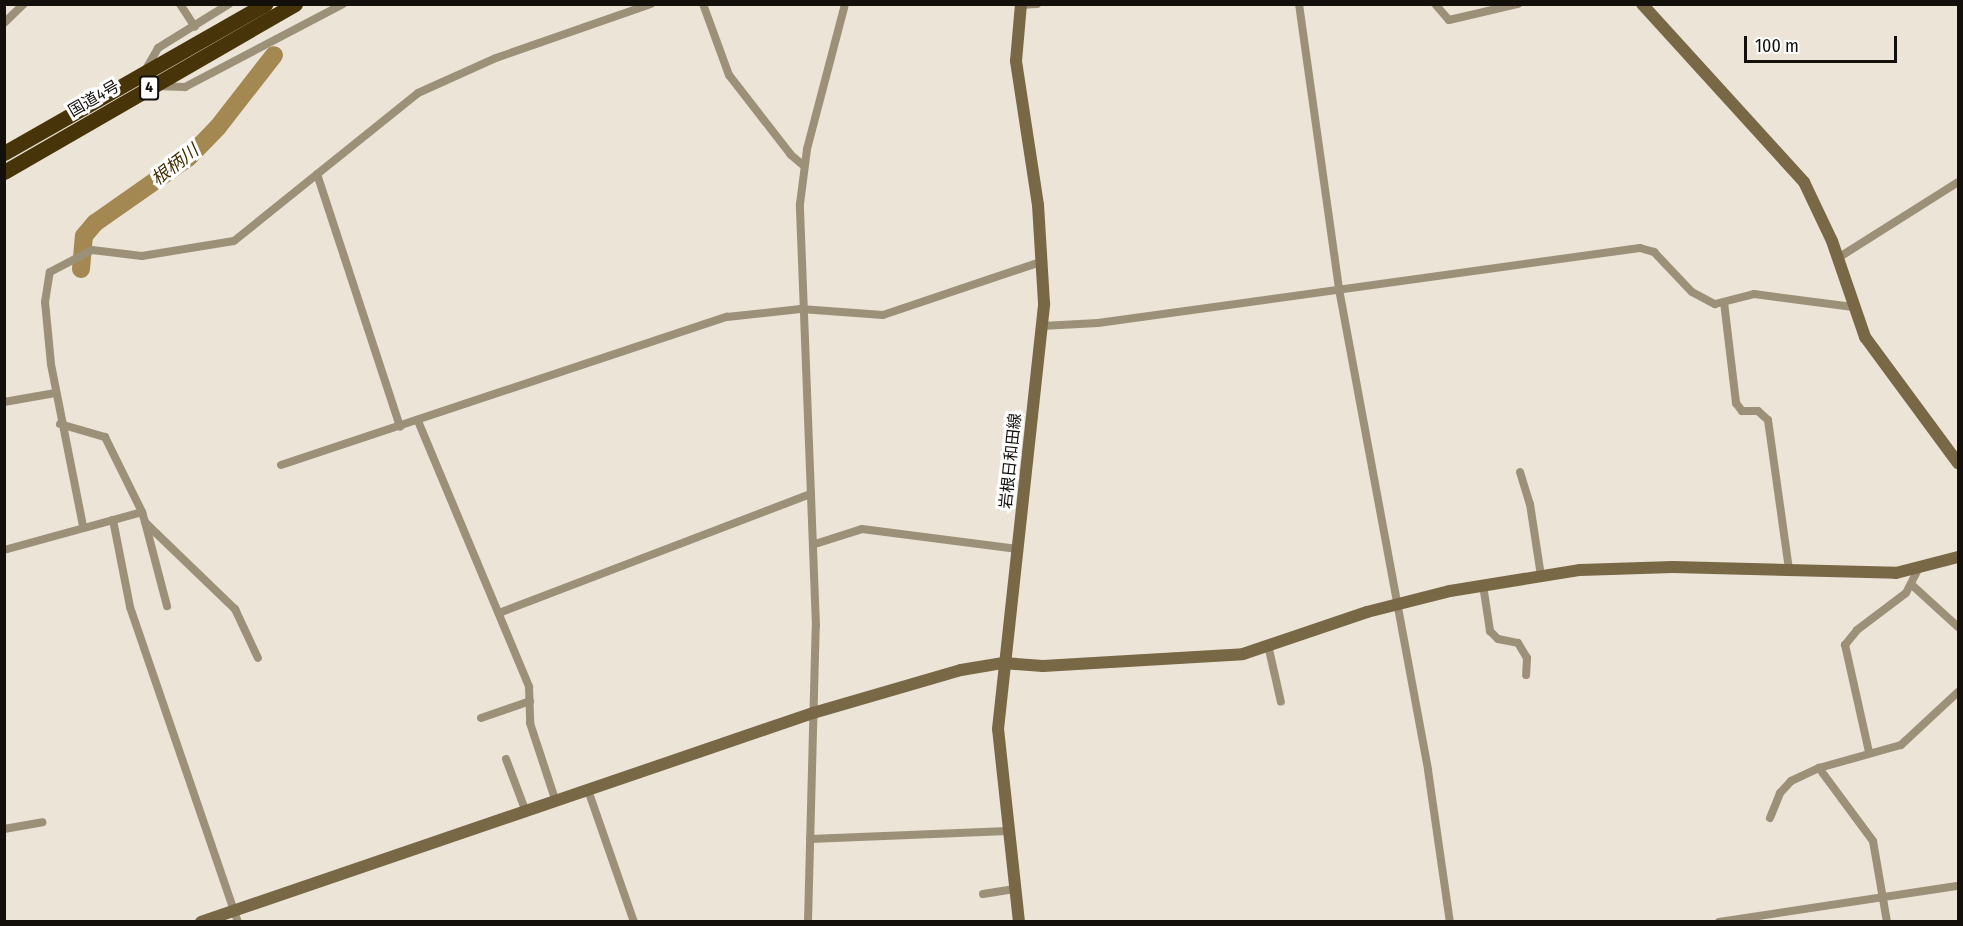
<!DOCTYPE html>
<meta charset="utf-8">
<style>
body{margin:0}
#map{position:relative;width:1963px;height:926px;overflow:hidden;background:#ebe4d7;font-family:"Fira Sans Condensed","Noto Sans JP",sans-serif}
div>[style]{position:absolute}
.river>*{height:18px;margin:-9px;padding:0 9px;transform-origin:9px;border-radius:9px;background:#a38852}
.street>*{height:8px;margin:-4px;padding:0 4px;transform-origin:4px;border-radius:4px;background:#9c9079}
.secondary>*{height:12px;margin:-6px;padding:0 6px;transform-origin:6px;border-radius:6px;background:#796846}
.highway>*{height:15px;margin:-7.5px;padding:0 7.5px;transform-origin:7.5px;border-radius:7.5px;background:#473408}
span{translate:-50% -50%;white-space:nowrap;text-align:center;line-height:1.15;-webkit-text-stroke:6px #fff;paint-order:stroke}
.shield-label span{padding:2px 4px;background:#fff;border:2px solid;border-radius:4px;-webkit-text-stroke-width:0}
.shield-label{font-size:15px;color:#13100c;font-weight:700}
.street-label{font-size:16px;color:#13100c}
.water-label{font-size:18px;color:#412e00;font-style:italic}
.frame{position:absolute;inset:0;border:6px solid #13100c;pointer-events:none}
.scale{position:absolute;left:1744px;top:36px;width:153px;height:27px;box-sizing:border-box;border:3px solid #13100c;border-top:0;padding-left:8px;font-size:18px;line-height:21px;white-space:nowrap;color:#13100c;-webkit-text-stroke:4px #fff;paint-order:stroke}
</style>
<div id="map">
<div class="river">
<div style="left:81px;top:269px;width:33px;rotate:-85deg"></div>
<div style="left:84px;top:236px;width:17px;rotate:-50deg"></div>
<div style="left:95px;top:223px;width:113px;rotate:-35deg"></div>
<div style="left:188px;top:158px;width:43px;rotate:-45.9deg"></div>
<div style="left:218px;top:127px;width:91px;rotate:-52.1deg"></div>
</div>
<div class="street">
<div style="left:180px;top:4px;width:27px;rotate:57deg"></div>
<div style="left:703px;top:4px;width:76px;rotate:69.9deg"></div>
<div style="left:729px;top:75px;width:101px;rotate:52.2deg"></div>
<div style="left:791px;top:155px;width:17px;rotate:40deg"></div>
<div style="left:1299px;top:4px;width:288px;rotate:82deg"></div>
<div style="left:1339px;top:289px;width:489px;rotate:79.5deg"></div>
<div style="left:1428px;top:770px;width:154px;rotate:81.8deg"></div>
<div style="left:1435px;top:4px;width:21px;rotate:49deg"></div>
<div style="left:1449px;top:20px;width:71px;rotate:-13.1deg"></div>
<div style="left:1020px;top:5px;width:17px;rotate:-3deg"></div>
<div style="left:4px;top:23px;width:28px;rotate:-44deg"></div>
<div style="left:146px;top:69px;width:24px;rotate:-60deg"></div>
<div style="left:158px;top:48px;width:84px;rotate:-31.8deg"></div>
<div style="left:155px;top:86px;width:30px;rotate:2deg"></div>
<div style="left:185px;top:87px;width:178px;rotate:-27.7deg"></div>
<div style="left:317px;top:174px;width:266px;rotate:71.8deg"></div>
<div style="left:1838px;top:258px;width:142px;rotate:-32.3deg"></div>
<div style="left:1724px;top:302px;width:102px;rotate:83.2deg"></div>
<div style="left:1736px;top:403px;width:10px;rotate:53deg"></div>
<div style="left:1742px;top:411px;width:16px"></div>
<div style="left:1758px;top:411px;width:13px;rotate:42deg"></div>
<div style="left:1768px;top:420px;width:151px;rotate:82deg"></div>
<div style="left:1042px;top:326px;width:56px;rotate:-3.1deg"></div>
<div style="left:1098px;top:323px;width:547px;rotate:-7.88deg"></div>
<div style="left:1640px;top:248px;width:15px;rotate:16deg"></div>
<div style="left:1654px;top:252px;width:55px;rotate:46.5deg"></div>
<div style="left:1692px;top:292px;width:26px;rotate:28deg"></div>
<div style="left:1715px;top:304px;width:40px;rotate:-14.4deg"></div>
<div style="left:1754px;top:294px;width:100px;rotate:7.5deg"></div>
<div style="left:4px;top:402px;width:52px;rotate:-10deg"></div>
<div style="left:418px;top:421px;width:288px;rotate:67.3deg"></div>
<div style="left:529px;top:687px;width:36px;rotate:88deg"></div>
<div style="left:530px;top:723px;width:83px;rotate:71.8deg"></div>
<div style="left:60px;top:424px;width:47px;rotate:16.1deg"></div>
<div style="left:105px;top:437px;width:84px;rotate:63.7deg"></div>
<div style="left:281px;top:465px;width:470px;rotate:-18.4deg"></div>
<div style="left:727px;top:317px;width:74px;rotate:-6.2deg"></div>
<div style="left:801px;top:309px;width:82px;rotate:4.2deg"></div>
<div style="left:883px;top:315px;width:169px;rotate:-18.6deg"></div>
<div style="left:1520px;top:472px;width:34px;rotate:73deg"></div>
<div style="left:1530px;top:504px;width:73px;rotate:81.3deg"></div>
<div style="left:113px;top:520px;width:89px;rotate:78.9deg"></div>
<div style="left:130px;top:607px;width:333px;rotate:71.1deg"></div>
<div style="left:145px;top:522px;width:87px;rotate:75.3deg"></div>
<div style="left:83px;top:526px;width:165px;rotate:-101.2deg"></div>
<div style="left:51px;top:364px;width:62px;rotate:-95.5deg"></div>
<div style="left:45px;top:302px;width:30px;rotate:-81deg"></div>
<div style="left:50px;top:272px;width:47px;rotate:-27.6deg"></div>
<div style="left:92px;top:250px;width:50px;rotate:6.8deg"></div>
<div style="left:142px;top:256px;width:93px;rotate:-9.3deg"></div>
<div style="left:234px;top:241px;width:236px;rotate:-38.8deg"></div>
<div style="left:418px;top:93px;width:85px;rotate:-24.2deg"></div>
<div style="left:496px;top:58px;width:164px;rotate:-19.2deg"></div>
<div style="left:815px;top:544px;width:49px;rotate:-17.7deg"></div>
<div style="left:862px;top:529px;width:157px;rotate:7.3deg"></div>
<div style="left:4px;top:550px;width:143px;rotate:-15.4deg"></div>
<div style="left:142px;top:512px;width:10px;rotate:73deg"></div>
<div style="left:145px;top:522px;width:16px;rotate:45deg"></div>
<div style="left:156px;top:533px;width:110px;rotate:43.9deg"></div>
<div style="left:235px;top:609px;width:54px;rotate:64.9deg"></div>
<div style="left:1483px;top:585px;width:47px;rotate:81.3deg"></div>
<div style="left:1490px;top:631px;width:11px;rotate:45deg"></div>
<div style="left:1498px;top:639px;width:20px;rotate:11deg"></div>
<div style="left:1518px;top:643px;width:17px;rotate:59deg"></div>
<div style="left:1527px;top:658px;width:17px;rotate:93deg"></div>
<div style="left:1912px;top:585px;width:62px;rotate:42.4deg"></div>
<div style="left:499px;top:613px;width:334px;rotate:-20.9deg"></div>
<div style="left:1268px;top:645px;width:58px;rotate:77.2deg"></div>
<div style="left:481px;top:718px;width:52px;rotate:-19.1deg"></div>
<div style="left:1869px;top:752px;width:110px;rotate:-102.6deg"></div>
<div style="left:1845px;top:645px;width:19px;rotate:-51deg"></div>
<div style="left:1857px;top:630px;width:61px;rotate:-37.1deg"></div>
<div style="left:1906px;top:593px;width:25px;rotate:-63deg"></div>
<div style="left:506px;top:759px;width:57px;rotate:69.3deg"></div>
<div style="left:588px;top:790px;width:140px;rotate:70.8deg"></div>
<div style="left:1770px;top:818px;width:27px;rotate:-68deg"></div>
<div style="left:1780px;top:793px;width:16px;rotate:-47deg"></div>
<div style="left:1791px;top:781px;width:31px;rotate:-25deg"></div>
<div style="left:4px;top:829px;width:39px;rotate:-10deg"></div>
<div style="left:810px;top:839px;width:198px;rotate:-2.3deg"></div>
<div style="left:983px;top:894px;width:32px;rotate:-9deg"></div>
<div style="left:808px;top:922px;width:296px;rotate:-88.5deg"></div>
<div style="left:816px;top:626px;width:422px;rotate:-92.2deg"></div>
<div style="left:800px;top:204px;width:55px;rotate:-82.7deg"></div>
<div style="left:807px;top:149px;width:150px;rotate:-75.3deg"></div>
<div style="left:1719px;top:922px;width:242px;rotate:-8.6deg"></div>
<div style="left:1887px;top:922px;width:82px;rotate:-99.8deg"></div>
<div style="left:1873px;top:841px;width:91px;rotate:-126.5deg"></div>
<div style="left:1819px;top:768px;width:85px;rotate:-15.7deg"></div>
<div style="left:1901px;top:745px;width:78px;rotate:-42.9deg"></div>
</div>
<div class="secondary">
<div style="left:1642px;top:4px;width:241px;rotate:47.7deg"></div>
<div style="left:1804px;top:182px;width:65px;rotate:64.6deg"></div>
<div style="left:1832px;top:241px;width:102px;rotate:71deg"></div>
<div style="left:1865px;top:337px;width:157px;rotate:53.6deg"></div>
<div style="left:201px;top:922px;width:647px;rotate:-18.86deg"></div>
<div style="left:813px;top:713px;width:154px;rotate:-16.2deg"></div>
<div style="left:961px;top:670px;width:43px;rotate:-9.5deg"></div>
<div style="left:1003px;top:663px;width:40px;rotate:4.3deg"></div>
<div style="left:1043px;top:666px;width:200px;rotate:-3.4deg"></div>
<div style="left:1243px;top:654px;width:131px;rotate:-18.7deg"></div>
<div style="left:1367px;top:612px;width:86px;rotate:-14.2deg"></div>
<div style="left:1450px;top:591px;width:132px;rotate:-9.2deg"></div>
<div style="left:1580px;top:570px;width:93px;rotate:-1.8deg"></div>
<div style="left:1673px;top:567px;width:223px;rotate:1.5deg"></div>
<div style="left:1896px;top:573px;width:64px;rotate:-14.5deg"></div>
<div style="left:1019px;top:922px;width:194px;rotate:-96.2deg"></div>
<div style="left:998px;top:729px;width:428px;rotate:-83.8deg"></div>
<div style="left:1044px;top:303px;width:98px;rotate:-93.5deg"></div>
<div style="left:1038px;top:205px;width:146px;rotate:-98.7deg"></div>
<div style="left:1016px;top:61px;width:57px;rotate:-85deg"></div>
</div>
<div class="highway">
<div style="left:4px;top:153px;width:301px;rotate:-29.7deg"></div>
<div style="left:4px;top:172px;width:336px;rotate:-30deg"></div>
</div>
<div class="shield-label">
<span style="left:149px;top:88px">4</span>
</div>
<div class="street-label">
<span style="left:94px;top:99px;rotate:-30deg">国道4号</span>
<span style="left:1011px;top:461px;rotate:-84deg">岩根日和田線</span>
</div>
<div class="water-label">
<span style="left:175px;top:165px;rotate:-38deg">根柄川</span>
</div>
<div class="frame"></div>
<div class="scale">100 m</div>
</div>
